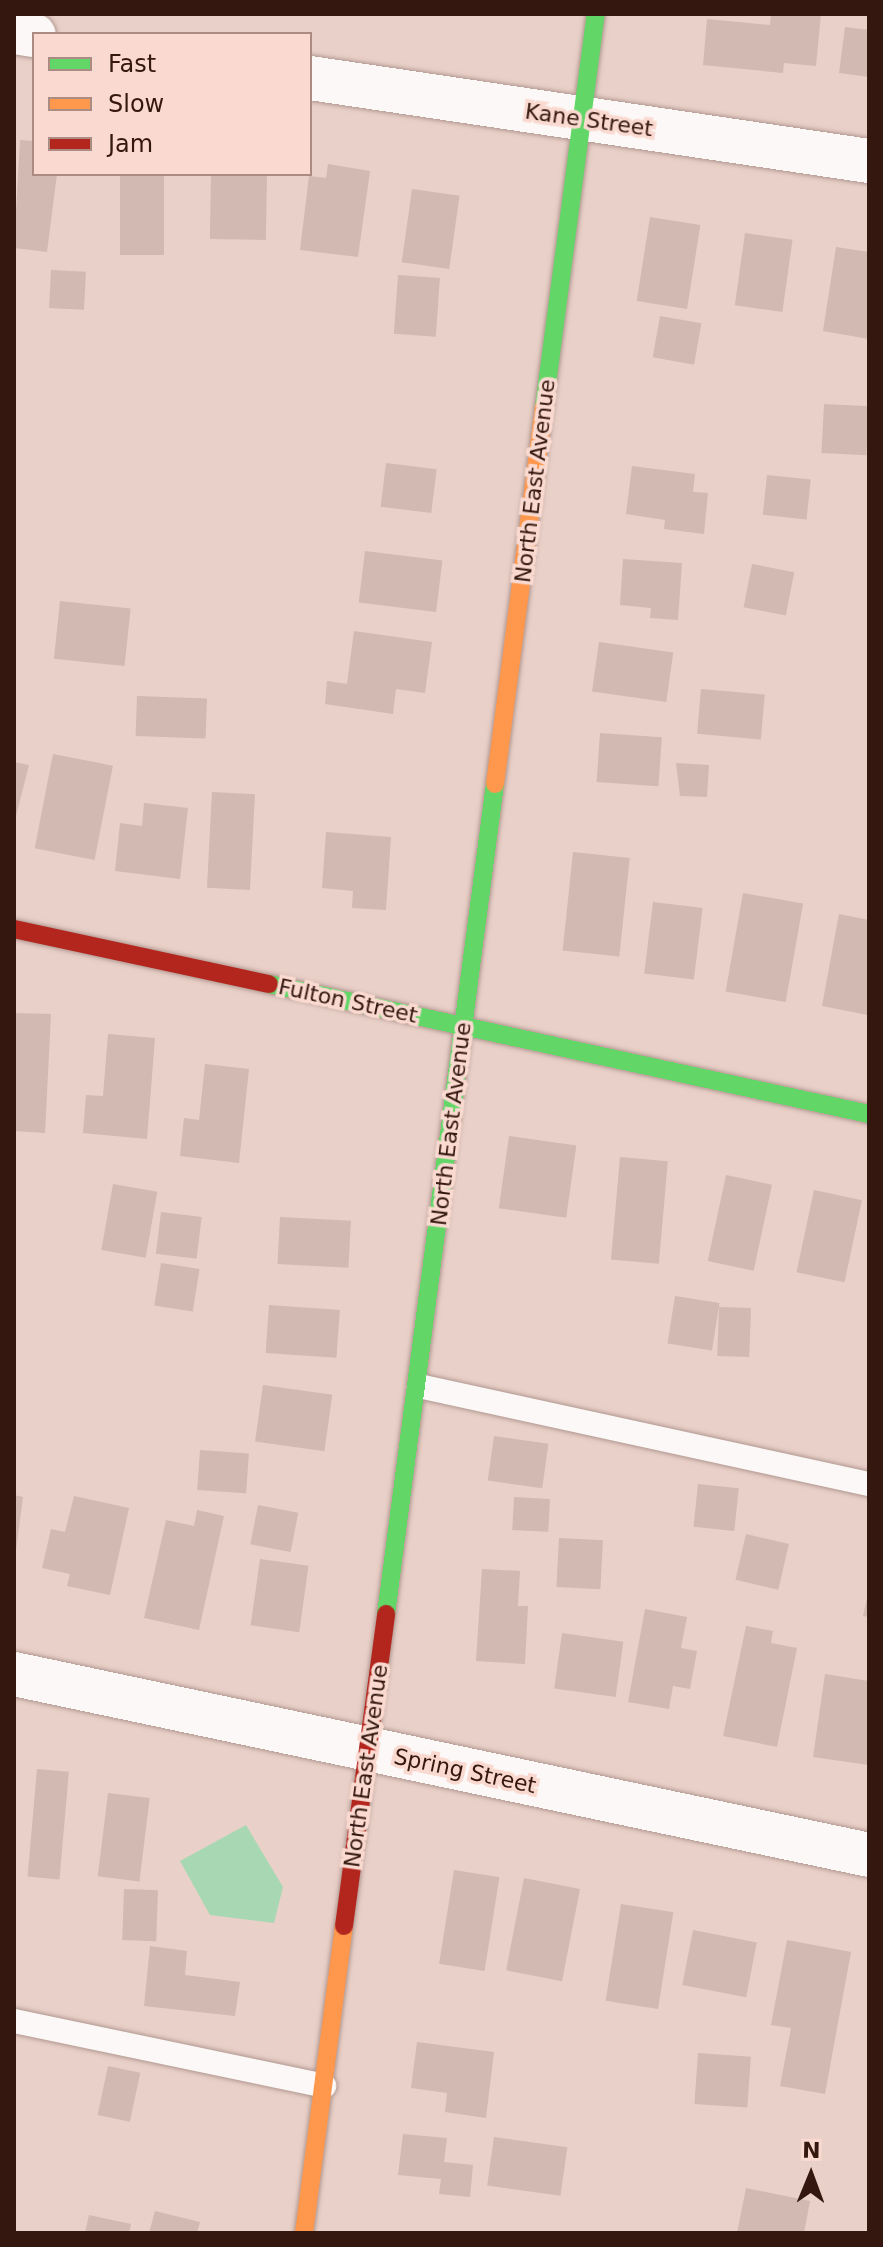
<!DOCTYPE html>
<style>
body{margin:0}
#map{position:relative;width:883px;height:2247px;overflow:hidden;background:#e9d0c8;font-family:"DejaVu Sans",sans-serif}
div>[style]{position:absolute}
.green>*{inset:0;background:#a8d8b3}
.building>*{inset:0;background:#d2b9b1;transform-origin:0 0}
.roads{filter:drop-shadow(0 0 2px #b09891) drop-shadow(0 0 2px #b09891)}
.lane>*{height:24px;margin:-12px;padding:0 12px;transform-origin:12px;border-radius:12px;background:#fcf8f7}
.street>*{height:44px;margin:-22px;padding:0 22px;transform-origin:22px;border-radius:22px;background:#fcf8f7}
.fast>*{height:18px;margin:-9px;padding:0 9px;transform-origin:9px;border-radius:9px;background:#63d668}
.slow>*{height:18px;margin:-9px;padding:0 9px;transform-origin:9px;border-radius:9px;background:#ff974d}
.jam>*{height:18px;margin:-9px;padding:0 9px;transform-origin:9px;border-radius:9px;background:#b3261e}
span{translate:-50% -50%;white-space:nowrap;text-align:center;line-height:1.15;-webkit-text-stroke:7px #fadad0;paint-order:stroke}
.street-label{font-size:22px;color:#341810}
.frame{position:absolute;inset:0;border:16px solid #341810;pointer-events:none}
.legend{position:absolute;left:32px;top:32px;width:280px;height:144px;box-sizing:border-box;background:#fadad0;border:2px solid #ab8c83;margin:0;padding:10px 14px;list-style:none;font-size:24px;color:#341810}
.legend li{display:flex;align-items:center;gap:16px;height:40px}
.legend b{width:40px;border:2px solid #ab8c83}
.north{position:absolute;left:771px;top:2135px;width:80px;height:80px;-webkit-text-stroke:6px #fadad0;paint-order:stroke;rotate:1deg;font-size:22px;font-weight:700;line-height:32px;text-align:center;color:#341810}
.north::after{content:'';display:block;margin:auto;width:28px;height:36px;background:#341810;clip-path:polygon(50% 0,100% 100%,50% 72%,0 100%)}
</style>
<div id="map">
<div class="green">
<div style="clip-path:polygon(246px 1825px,283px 1887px,274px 1923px,210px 1915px,180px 1861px)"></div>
</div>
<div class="building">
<div style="clip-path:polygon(771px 14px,821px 14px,816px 66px,784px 63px,783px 73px,703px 65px,707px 19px,770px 25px)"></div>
<div style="clip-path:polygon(845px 27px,869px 30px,869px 77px,839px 73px)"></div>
<div style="clip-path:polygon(20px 140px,34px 141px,34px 174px,57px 174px,47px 252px,14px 248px)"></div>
<div style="clip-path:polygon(328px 164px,370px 171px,358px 257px,300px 250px,309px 176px,326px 178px)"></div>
<div style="left:120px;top:174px;width:44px;height:81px"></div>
<div style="left:211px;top:174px;width:56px;height:65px;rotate:1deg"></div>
<div style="left:412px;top:189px;width:48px;height:74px;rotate:8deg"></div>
<div style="left:650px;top:217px;width:51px;height:85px;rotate:9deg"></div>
<div style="left:745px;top:233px;width:48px;height:73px;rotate:8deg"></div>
<div style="clip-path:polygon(836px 247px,869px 252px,869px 339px,823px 331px)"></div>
<div style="left:51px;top:270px;width:35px;height:38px;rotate:3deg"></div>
<div style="left:398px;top:275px;width:42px;height:59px;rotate:4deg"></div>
<div style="left:660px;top:316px;width:42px;height:42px;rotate:10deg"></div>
<div style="left:824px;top:404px;width:45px;height:49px;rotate:3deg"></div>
<div style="left:386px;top:463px;width:51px;height:44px;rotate:7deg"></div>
<div style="clip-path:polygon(632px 466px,695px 474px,693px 492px,708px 493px,704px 534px,664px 529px,665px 520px,626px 514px)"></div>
<div style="left:767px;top:475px;width:44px;height:40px;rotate:6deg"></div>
<div style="left:365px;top:551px;width:78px;height:52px;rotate:7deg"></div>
<div style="clip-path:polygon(623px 559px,682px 563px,678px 620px,650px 618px,651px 608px,620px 605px)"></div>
<div style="left:752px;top:564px;width:43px;height:44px;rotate:11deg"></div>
<div style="left:60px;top:601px;width:71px;height:58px;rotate:6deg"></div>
<div style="clip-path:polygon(354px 631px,432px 642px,425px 693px,396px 689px,393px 714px,325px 704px,327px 681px,347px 684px)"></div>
<div style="left:599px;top:642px;width:75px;height:50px;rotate:8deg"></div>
<div style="left:701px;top:689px;width:64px;height:45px;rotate:5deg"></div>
<div style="left:137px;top:696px;width:70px;height:40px;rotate:2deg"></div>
<div style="left:600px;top:733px;width:62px;height:49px;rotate:4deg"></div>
<div style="left:53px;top:754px;width:61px;height:96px;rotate:11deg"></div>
<div style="clip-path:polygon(14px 762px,29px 765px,15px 820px,14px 819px)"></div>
<div style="clip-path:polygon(676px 763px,709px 765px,707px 797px,680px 796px)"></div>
<div style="left:212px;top:792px;width:43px;height:96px;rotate:3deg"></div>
<div style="clip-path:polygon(144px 803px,188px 808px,180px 879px,115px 871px,120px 823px,142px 826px)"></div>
<div style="clip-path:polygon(326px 832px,391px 837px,386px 910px,352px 908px,353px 891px,322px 888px)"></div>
<div style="left:573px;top:852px;width:57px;height:99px;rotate:6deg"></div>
<div style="left:743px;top:893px;width:61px;height:100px;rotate:10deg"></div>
<div style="left:653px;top:902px;width:50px;height:72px;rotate:7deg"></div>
<div style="clip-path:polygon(839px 914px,869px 920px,868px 1015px,822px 1006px)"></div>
<div style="clip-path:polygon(14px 1013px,51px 1014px,45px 1133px,14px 1131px)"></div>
<div style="clip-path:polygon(108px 1034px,155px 1038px,147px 1139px,83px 1133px,86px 1095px,103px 1096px)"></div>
<div style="clip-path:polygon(205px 1064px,249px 1069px,239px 1163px,180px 1156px,184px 1118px,199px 1120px)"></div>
<div style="left:509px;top:1136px;width:68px;height:73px;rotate:8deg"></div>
<div style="left:620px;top:1157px;width:48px;height:103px;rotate:5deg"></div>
<div style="left:726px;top:1175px;width:47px;height:88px;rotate:12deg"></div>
<div style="left:113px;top:1184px;width:45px;height:67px;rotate:10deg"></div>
<div style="left:814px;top:1190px;width:49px;height:84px;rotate:12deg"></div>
<div style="left:161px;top:1212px;width:41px;height:42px;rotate:7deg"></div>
<div style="left:280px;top:1217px;width:71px;height:47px;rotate:3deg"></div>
<div style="left:161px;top:1263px;width:39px;height:43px;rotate:9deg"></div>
<div style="left:675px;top:1296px;width:45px;height:48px;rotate:9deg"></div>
<div style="left:269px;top:1305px;width:71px;height:48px;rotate:4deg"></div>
<div style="left:719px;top:1307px;width:32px;height:49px;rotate:2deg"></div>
<div style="left:263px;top:1385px;width:70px;height:57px;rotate:8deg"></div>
<div style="left:494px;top:1436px;width:55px;height:45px;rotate:8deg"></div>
<div style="left:200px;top:1450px;width:49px;height:40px;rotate:4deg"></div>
<div style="left:698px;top:1484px;width:41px;height:43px;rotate:6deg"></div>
<div style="clip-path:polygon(14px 1495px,23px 1497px,16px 1550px,14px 1550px)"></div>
<div style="clip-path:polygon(74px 1496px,129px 1508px,110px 1595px,67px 1586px,70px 1574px,42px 1568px,51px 1529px,65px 1532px)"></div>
<div style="left:514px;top:1497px;width:36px;height:33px;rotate:3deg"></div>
<div style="left:258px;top:1505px;width:41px;height:40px;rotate:11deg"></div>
<div style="clip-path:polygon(197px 1510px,224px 1516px,199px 1630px,144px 1618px,166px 1520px,194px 1526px)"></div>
<div style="left:746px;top:1534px;width:44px;height:47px;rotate:13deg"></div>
<div style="left:559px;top:1538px;width:44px;height:49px;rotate:3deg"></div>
<div style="left:260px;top:1559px;width:49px;height:67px;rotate:8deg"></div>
<div style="clip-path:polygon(482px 1569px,520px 1571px,518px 1606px,528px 1606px,525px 1664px,476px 1661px)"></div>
<div style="clip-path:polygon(869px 1589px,869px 1617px,863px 1616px)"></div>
<div style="clip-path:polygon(645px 1609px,687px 1617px,681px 1648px,697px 1651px,690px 1689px,673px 1686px,669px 1709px,628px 1702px)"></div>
<div style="clip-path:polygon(746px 1626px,773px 1631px,771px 1643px,797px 1648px,777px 1747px,723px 1736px)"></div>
<div style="left:562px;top:1633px;width:62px;height:56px;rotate:8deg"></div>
<div style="clip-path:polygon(825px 1674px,869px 1681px,869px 1765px,813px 1757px)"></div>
<div style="left:37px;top:1769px;width:32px;height:108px;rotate:5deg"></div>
<div style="left:108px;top:1793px;width:42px;height:84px;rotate:7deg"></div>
<div style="left:454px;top:1870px;width:46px;height:95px;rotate:9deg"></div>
<div style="left:524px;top:1878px;width:57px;height:94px;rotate:11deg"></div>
<div style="left:124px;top:1889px;width:34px;height:51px;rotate:2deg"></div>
<div style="left:621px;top:1904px;width:53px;height:98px;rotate:9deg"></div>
<div style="left:693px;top:1930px;width:65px;height:56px;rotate:11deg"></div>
<div style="clip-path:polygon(787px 1940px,851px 1952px,825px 2094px,780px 2086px,791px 2028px,771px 2025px)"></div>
<div style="clip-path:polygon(150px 1946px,187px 1951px,185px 1975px,240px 1982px,235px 2016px,144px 2006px)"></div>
<div style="clip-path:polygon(417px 2042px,494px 2052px,486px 2118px,445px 2112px,447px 2093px,411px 2088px)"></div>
<div style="left:698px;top:2053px;width:53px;height:51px;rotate:4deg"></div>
<div style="left:108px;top:2066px;width:33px;height:50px;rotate:12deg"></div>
<div style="clip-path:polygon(403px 2134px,447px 2138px,444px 2162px,473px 2165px,470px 2197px,439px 2194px,441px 2179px,398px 2175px)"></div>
<div style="left:494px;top:2137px;width:74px;height:49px;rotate:8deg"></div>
<div style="clip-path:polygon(746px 2188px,810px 2201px,804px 2233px,737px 2233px)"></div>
<div style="clip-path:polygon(155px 2211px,200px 2222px,197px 2233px,149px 2233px)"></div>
<div style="clip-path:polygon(89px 2215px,131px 2224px,129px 2233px,85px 2233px)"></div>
</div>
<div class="roads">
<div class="lane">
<div style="left:419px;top:1386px;width:461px;rotate:12.3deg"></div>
<div style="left:14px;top:2021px;width:317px;rotate:11.8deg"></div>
</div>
<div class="street">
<div style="left:14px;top:32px;width:20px;rotate:9deg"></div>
<div style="left:310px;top:78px;width:565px;rotate:8.45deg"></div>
<div style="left:14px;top:1674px;width:874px;rotate:11.95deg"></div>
</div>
<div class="fast">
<div style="left:544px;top:407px;width:396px;rotate:-82.5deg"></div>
<div style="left:269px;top:984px;width:614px;rotate:12.23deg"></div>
<div style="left:386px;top:1614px;width:837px;rotate:-82.52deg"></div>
</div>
<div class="slow">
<div style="left:495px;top:784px;width:380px;rotate:-82.6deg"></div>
<div style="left:304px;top:2233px;width:310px;rotate:-82.6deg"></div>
</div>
<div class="jam">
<div style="left:14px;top:929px;width:261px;rotate:12.2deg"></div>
<div style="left:344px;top:1926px;width:315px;rotate:-82.3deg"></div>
</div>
</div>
<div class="street-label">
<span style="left:589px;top:120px;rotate:8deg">Kane Street</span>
<span style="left:535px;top:481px;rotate:-83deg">North East Avenue</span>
<span style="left:348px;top:1001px;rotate:12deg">Fulton Street</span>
<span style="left:451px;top:1124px;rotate:-83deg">North East Avenue</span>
<span style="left:366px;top:1766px;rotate:-82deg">North East Avenue</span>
<span style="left:465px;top:1771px;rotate:12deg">Spring Street</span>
</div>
<div class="frame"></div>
<ul class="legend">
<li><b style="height:10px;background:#63d668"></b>Fast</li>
<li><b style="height:10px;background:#ff974d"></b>Slow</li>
<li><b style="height:10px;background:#b3261e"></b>Jam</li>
</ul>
<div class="north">N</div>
</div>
